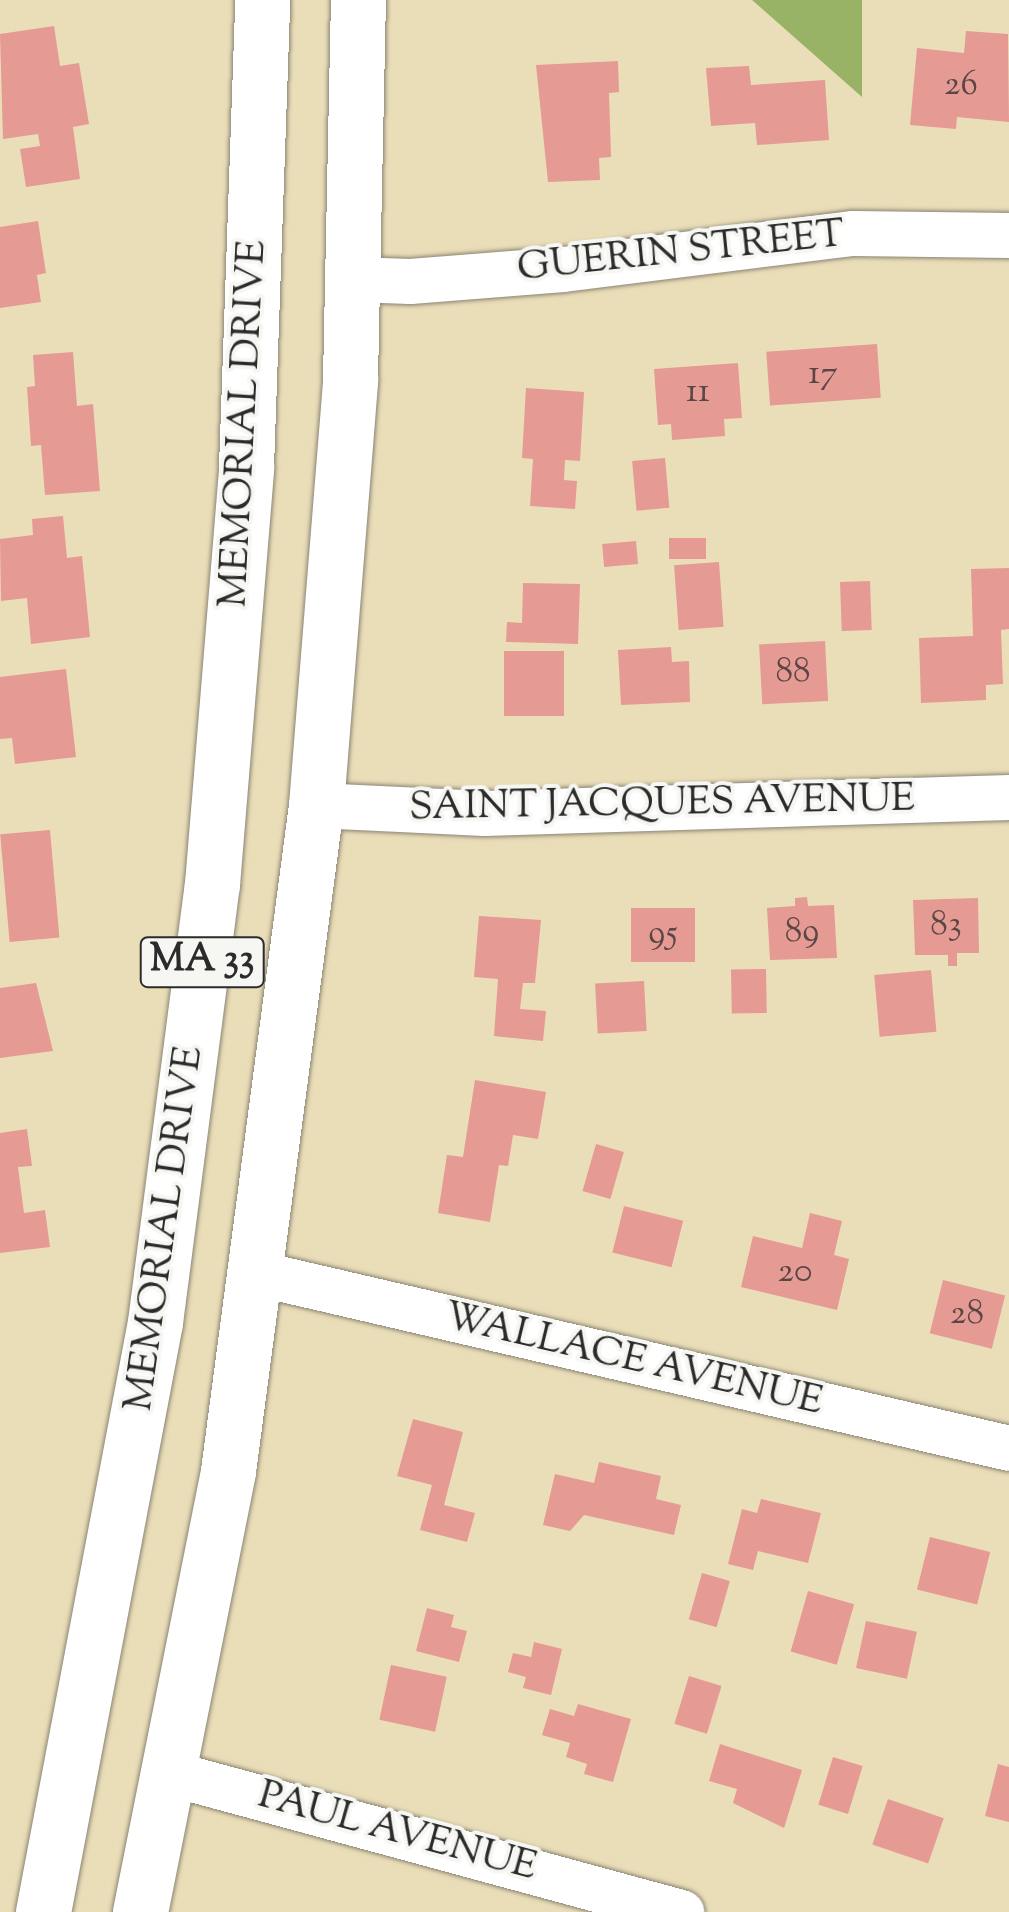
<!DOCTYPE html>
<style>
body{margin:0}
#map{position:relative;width:1009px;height:1912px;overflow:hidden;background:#eadeb9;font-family:"Sorts Mill Goudy",serif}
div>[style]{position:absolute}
.forest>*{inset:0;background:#98b366}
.building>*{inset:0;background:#e69a94;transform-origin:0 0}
.roads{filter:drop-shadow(0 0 2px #8a8472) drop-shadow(0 0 2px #8a8472)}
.street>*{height:45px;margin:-22.5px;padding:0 22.5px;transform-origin:22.5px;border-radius:22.5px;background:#fff}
.primary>*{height:55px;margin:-27.5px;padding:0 27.5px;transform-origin:27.5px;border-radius:27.5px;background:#fff}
span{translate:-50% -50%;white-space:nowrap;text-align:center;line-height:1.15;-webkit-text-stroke:8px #f6f6f2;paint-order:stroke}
.number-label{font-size:35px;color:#5a4745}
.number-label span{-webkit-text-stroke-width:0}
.shield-label span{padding:2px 8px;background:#f6f6f2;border:2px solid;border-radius:8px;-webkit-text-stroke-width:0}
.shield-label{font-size:38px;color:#2b2b2b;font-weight:700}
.street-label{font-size:40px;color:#2b2b2b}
</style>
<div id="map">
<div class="forest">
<div style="clip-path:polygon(752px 0,862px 0,862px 97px)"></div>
</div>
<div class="building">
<div style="clip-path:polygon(54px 26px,60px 66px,79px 63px,89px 124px,73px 127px,80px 179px,26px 187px,20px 149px,40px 146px,38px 134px,3px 139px,0 34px)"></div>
<div style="clip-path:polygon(966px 31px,1008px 34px,1009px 122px,957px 117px,956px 129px,910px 125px,917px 48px,964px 53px)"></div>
<div style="clip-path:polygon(618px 61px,619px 92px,609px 93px,611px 157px,599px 158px,600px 180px,548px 182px,536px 65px)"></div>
<div style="clip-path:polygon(749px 66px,751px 85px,825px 80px,829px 140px,757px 145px,755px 123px,711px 126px,706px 68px)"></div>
<div style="clip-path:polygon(38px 221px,46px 273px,37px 275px,41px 302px,0 308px,0 227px)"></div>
<div style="left:877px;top:344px;width:54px;height:111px;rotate:86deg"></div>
<div style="clip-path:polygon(73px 352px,77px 406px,93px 404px,100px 491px,45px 495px,41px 445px,31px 446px,27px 387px,35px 386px,33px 355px)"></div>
<div style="clip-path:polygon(738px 363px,742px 418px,724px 419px,725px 436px,672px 440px,671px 424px,658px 425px,654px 369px)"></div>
<div style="clip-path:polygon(526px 388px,584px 392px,580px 461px,565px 460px,564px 480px,577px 481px,575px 509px,530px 506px,533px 459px,522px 458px)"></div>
<div style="left:665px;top:458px;width:50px;height:33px;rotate:85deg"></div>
<div style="clip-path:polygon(63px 516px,67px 558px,82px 556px,90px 637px,31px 644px,27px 598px,1px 601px,0 539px,33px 535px,32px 519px)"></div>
<div style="left:669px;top:538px;width:37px;height:21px"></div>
<div style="left:636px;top:541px;width:23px;height:34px;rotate:85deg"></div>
<div style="left:719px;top:562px;width:65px;height:45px;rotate:86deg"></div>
<div style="clip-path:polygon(1009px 568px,1009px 629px,1001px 630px,1003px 684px,986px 685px,986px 700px,921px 703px,919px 638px,973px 636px,971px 569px)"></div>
<div style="left:870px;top:581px;width:49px;height:30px;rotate:88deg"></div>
<div style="clip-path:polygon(523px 583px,580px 584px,578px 644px,506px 642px,507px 622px,522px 623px)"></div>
<div style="left:825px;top:641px;width:60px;height:66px;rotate:87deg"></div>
<div style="clip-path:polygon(671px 647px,672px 662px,689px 661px,690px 702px,621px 705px,618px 650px)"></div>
<div style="left:504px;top:651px;width:60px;height:65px"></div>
<div style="clip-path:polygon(66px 669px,76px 757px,15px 764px,12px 738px,0 739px,0 677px)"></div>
<div style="left:50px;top:830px;width:108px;height:50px;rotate:85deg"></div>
<div style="clip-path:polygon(807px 897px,808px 906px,834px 905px,837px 958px,770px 960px,767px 908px,795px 906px,795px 898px)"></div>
<div style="clip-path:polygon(978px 898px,979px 953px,957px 953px,957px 966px,948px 966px,948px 955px,915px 955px,913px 900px)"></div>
<div style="left:631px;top:908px;width:64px;height:54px"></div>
<div style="clip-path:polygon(479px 916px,541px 920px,535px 983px,523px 983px,520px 1009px,546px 1011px,543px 1041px,494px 1036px,498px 979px,474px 977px)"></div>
<div style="left:766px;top:969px;width:44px;height:35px;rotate:89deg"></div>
<div style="left:931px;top:970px;width:62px;height:57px;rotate:85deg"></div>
<div style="left:644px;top:981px;width:50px;height:49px;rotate:87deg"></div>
<div style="clip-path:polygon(36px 983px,53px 1051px,0 1058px,0 988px)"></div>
<div style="clip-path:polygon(475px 1080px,546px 1092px,538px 1139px,513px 1135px,508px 1166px,499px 1165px,490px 1222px,438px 1213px,447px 1155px,463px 1157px)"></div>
<div style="clip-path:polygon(27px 1129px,32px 1166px,18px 1167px,24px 1213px,45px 1210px,50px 1247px,0 1253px,0 1133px)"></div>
<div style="left:596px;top:1144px;width:29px;height:49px;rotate:16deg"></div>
<div style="left:624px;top:1206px;width:61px;height:48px;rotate:14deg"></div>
<div style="clip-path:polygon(810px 1213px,842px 1221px,834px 1255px,849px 1259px,837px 1310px,741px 1287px,753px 1236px,802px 1248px)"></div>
<div style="left:943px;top:1280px;width:64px;height:55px;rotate:14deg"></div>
<div style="clip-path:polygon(413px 1419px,463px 1432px,444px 1505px,475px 1513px,467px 1542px,420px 1530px,432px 1485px,397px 1476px)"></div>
<div style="clip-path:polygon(599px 1462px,661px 1476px,656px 1499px,681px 1505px,674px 1535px,584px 1515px,570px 1531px,543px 1525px,555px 1474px,594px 1483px)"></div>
<div style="clip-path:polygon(761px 1499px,821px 1513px,808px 1563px,758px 1551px,753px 1570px,728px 1564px,742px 1509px,757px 1513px)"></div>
<div style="left:930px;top:1537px;width:62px;height:54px;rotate:14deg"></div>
<div style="left:702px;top:1573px;width:29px;height:48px;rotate:16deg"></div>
<div style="left:808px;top:1591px;width:48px;height:63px;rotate:16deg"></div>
<div style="clip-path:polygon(427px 1608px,454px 1615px,451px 1627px,467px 1631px,459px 1662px,416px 1651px)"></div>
<div style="left:866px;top:1621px;width:52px;height:48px;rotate:12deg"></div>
<div style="clip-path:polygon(534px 1642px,562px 1649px,551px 1695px,523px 1688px,526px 1677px,508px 1672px,513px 1653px,531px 1657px)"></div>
<div style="left:391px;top:1665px;width:57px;height:56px;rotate:12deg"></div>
<div style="left:689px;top:1676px;width:34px;height:50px;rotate:17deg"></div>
<div style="clip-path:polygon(578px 1704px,631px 1719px,613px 1782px,584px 1774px,587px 1764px,566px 1757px,570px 1743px,542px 1735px,550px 1709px,574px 1716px)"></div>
<div style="clip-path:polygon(720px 1744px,802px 1770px,784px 1828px,733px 1803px,737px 1789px,709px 1781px)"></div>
<div style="left:833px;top:1757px;width:31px;height:50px;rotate:17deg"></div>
<div style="clip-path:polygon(998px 1764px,1009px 1767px,1009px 1822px,985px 1816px)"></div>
<div style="left:888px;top:1799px;width:59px;height:48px;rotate:19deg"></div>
</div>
<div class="roads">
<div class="street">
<div style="left:352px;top:279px;width:58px;rotate:2deg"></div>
<div style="left:410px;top:281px;width:153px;rotate:-4.5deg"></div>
<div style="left:563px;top:269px;width:292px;rotate:-7.1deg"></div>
<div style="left:853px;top:233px;width:156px;rotate:0.7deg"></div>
<div style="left:316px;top:805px;width:168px;rotate:2.7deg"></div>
<div style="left:484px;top:813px;width:525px;rotate:-1.75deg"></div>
<div style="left:257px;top:1273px;width:772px;rotate:13.1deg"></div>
<div style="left:170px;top:1773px;width:530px;rotate:15.22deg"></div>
</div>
<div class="primary">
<div style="left:43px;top:1912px;width:601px;rotate:-79.25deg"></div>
<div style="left:155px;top:1322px;width:442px;rotate:-82.6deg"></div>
<div style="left:212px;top:884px;width:418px;rotate:-85.3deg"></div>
<div style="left:246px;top:467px;width:467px;rotate:-88deg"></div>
<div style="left:140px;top:1912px;width:450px;rotate:-78.7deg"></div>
<div style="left:228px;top:1471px;width:672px;rotate:-82.47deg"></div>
<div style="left:316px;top:805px;width:427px;rotate:-85.4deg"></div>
<div style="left:350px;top:379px;width:379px;rotate:-88.8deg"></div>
</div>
</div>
<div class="number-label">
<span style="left:961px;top:86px">26</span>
<span style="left:823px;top:375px">17</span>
<span style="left:698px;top:393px">11</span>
<span style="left:793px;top:673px">88</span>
<span style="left:946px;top:926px">83</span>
<span style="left:802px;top:933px">89</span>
<span style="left:663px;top:935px">95</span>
<span style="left:795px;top:1273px">20</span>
<span style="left:967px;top:1315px">28</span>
</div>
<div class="shield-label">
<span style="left:202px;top:962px">MA 33</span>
</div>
<div class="street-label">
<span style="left:681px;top:253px;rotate:-6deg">GUERIN STREET</span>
<span style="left:245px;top:424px;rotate:-87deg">MEMORIAL DRIVE</span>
<span style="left:662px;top:805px;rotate:-1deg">SAINT JACQUES AVENUE</span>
<span style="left:166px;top:1229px;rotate:-82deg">MEMORIAL DRIVE</span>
<span style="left:633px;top:1361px;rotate:13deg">WALLACE AVENUE</span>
<span style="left:397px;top:1833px;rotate:15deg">PAUL AVENUE</span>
</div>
</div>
